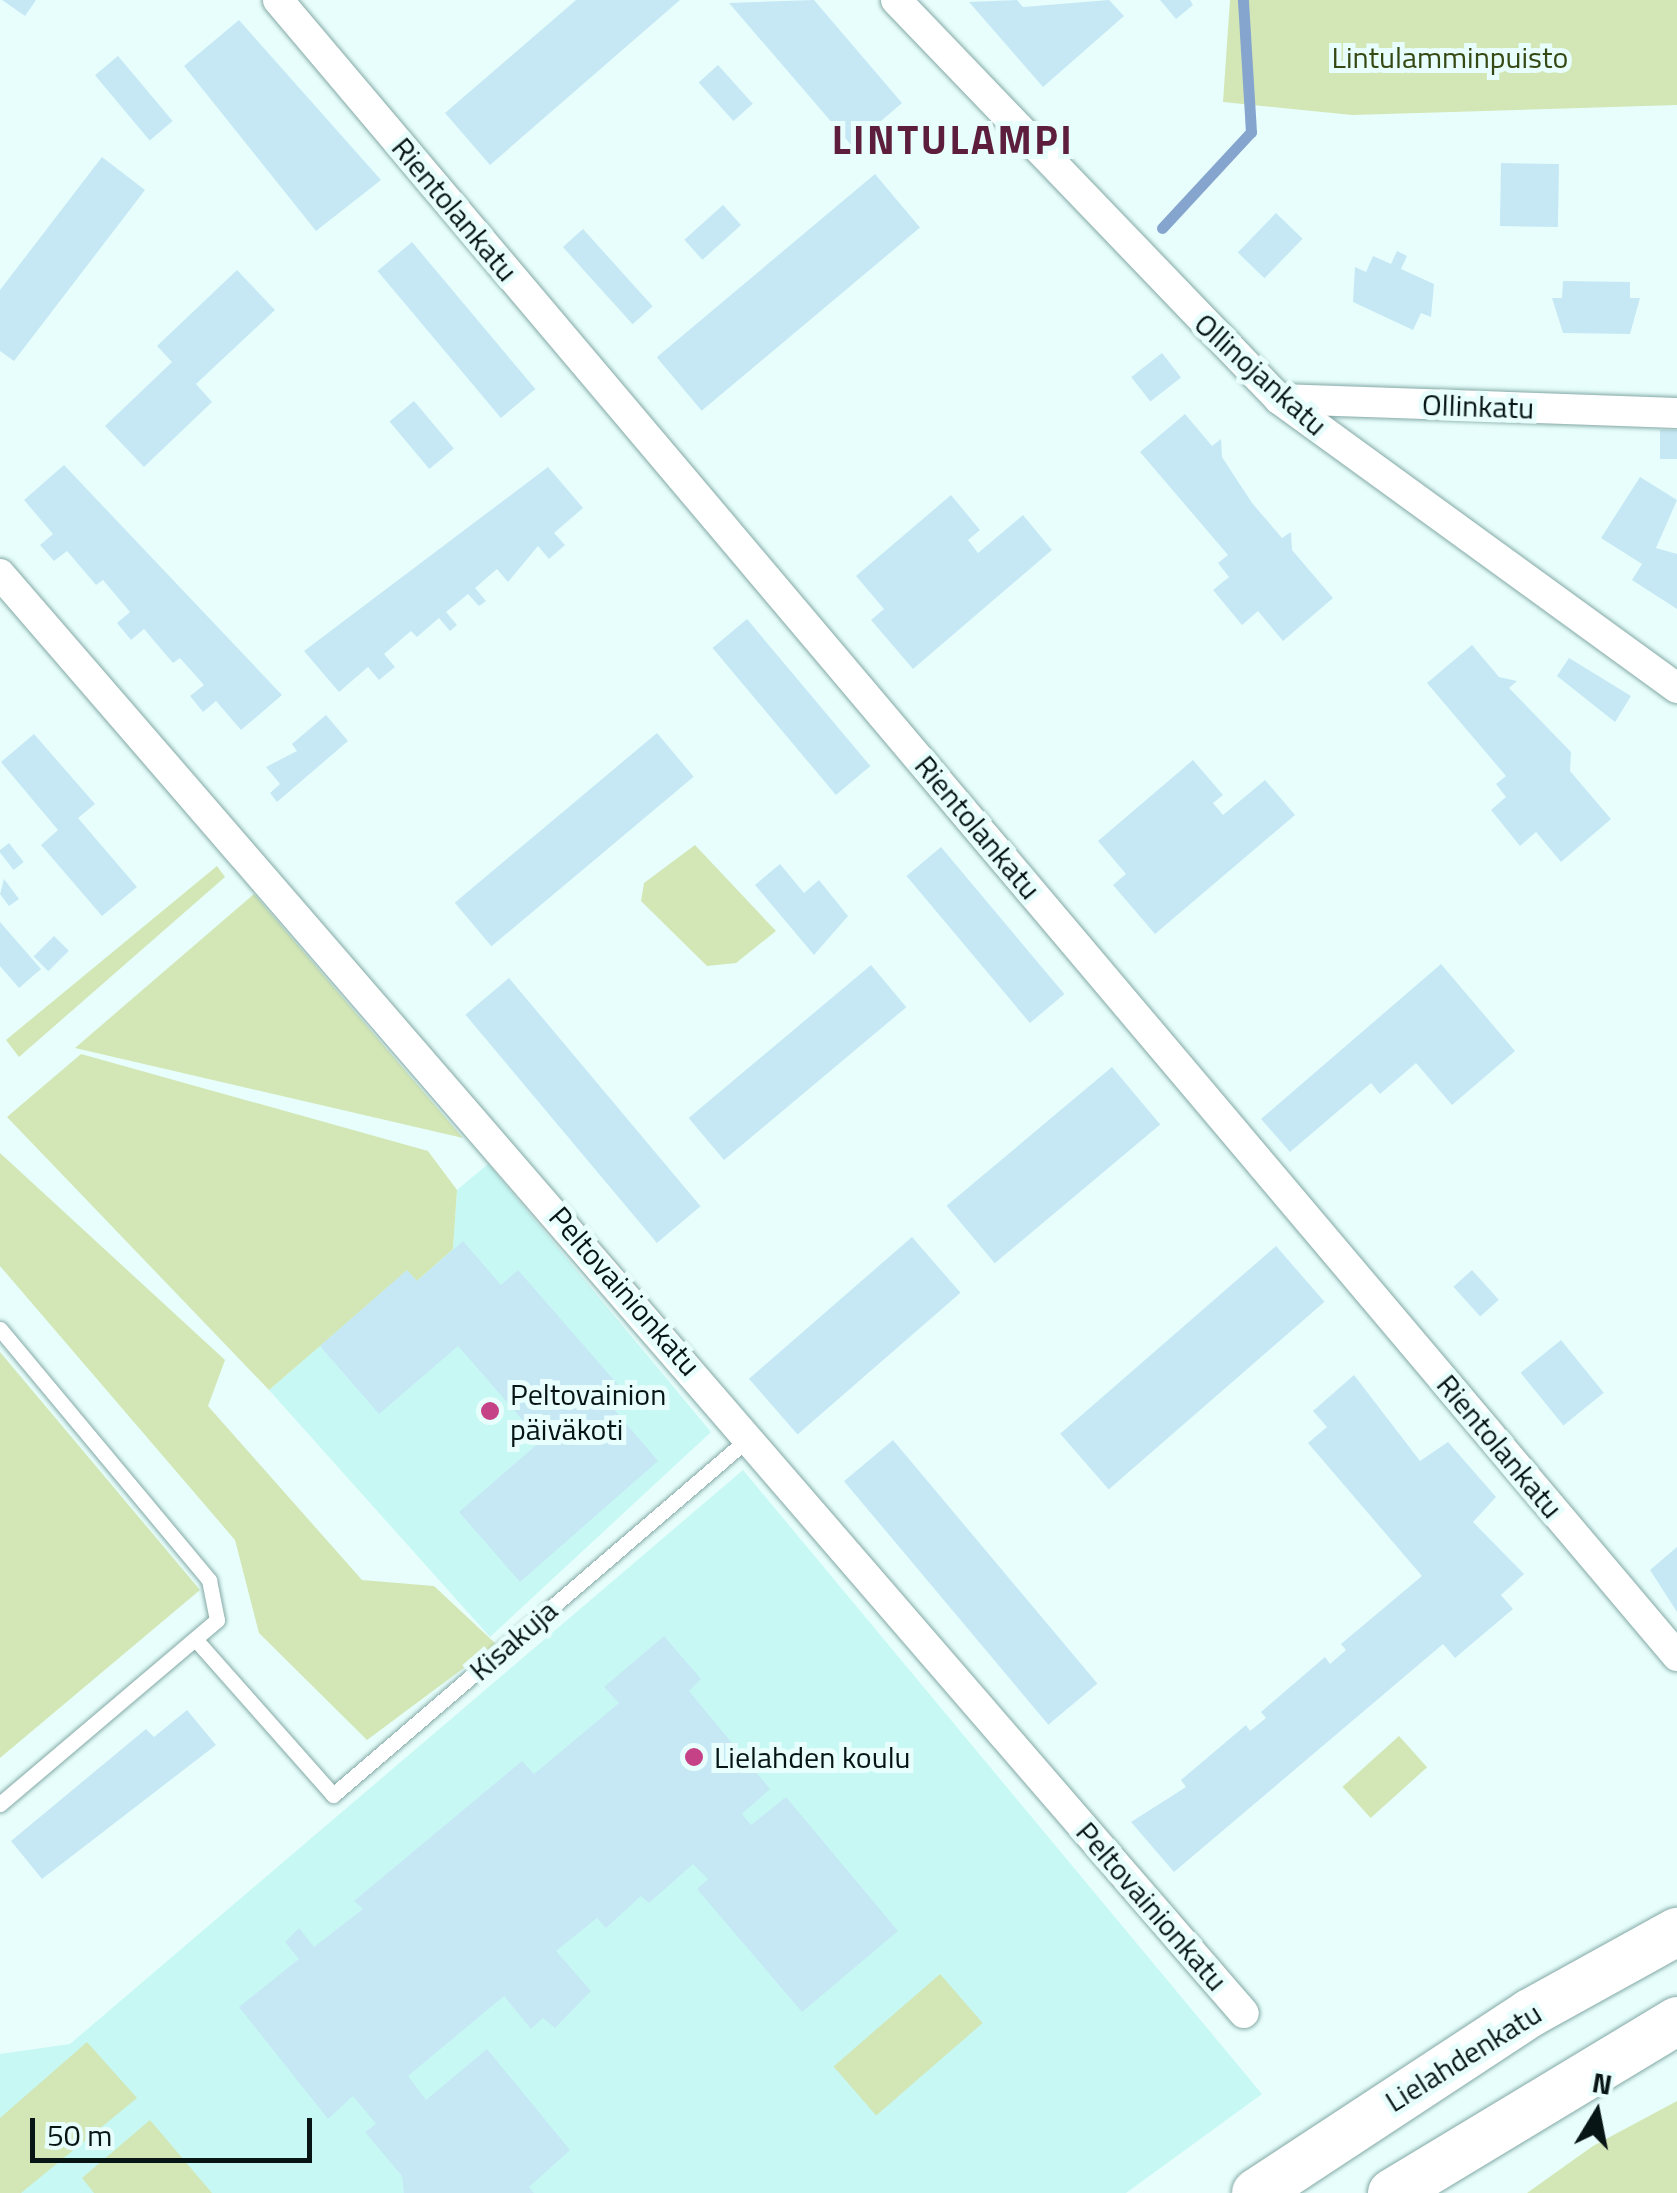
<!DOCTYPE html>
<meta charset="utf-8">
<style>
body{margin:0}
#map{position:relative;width:1677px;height:2193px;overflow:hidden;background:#e7fefc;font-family:"Titillium Web",sans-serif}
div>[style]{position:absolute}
.built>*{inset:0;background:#c7f8f4}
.green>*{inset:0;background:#d3e7b6;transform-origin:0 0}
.stream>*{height:11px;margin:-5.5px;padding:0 5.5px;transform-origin:5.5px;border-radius:5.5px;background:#86a5ce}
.building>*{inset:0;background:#c6e8f5;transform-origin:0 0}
.roads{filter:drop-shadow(0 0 2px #83a8a5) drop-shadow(0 0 2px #83a8a5)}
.lane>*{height:15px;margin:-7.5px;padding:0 7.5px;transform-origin:7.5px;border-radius:7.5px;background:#fff}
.street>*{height:30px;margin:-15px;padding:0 15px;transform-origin:15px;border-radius:15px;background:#fff}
.primary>*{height:48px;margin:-24px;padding:0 24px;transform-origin:24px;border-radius:24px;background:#fff}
.dots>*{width:28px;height:28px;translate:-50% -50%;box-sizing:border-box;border:5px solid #e7fefc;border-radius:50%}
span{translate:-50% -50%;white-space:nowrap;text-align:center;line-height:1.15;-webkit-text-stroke:10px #e7fefc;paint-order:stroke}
.park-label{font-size:30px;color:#364813}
.street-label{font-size:30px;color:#071514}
.poi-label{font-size:30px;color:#071514}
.left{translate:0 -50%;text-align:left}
.district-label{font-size:40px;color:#5d1e3e;font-weight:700;letter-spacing:2.5px}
.north{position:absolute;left:1547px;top:2063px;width:100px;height:100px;-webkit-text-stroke:8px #e7fefc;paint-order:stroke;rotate:10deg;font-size:28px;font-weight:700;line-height:40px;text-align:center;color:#071514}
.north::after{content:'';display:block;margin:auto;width:35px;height:45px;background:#071514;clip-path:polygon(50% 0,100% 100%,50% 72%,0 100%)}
.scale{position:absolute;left:30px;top:2118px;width:282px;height:45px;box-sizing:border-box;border:5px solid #071514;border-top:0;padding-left:12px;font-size:30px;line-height:35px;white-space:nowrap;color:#071514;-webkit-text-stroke:8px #e7fefc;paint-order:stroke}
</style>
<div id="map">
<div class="built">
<div style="clip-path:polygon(488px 1164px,711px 1432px,490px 1637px,269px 1390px,407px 1270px,453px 1249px,457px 1190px)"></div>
<div style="clip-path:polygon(743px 1470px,1262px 2094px,1126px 2193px,0 2193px,0 2054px,70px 2044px)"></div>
</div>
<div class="green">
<div style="clip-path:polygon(1230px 0,1677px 0,1677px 105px,1352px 115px,1223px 102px)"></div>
<div style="clip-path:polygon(695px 845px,776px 931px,736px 963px,707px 966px,641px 901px,644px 883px)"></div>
<div style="clip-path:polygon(217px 866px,225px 877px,19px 1057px,6px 1040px)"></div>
<div style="clip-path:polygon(254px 894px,463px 1138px,75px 1048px)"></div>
<div style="clip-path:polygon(81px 1054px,428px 1151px,457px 1190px,453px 1249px,417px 1281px,407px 1271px,269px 1390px,7px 1117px)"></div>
<div style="clip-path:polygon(0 1153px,225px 1360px,208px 1406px,362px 1580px,434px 1586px,496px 1644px,367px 1740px,259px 1633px,235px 1540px,0 1266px)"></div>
<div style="clip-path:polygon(0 1352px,200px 1590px,0 1758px)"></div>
<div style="left:1399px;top:1736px;width:42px;height:76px;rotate:48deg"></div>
<div style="left:940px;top:1974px;width:65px;height:141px;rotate:49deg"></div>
<div style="clip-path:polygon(87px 2042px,137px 2098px,21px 2193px,0 2193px,0 2118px)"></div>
<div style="clip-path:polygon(1677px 2101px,1677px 2193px,1527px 2193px,1593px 2146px)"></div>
<div style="clip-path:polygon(150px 2120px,212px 2193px,94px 2193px,82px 2178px)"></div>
</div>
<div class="stream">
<div style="left:1162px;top:228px;width:131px;rotate:-47.2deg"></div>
<div style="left:1251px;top:132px;width:132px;rotate:-93.5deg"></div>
</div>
<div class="building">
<div style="clip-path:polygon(2px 0,36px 0,25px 16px)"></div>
<div style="clip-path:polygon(576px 0,680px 0,490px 165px,445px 113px)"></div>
<div style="clip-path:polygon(814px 0,902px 103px,852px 146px,729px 3px)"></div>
<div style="clip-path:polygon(1017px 0,1023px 7px,1109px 0,1124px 16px,1043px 87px,969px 2px)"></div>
<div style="clip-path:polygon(1160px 0,1190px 0,1193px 5px,1176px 19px)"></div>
<div style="clip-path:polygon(239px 20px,381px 180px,316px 231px,184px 66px)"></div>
<div style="left:118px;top:56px;width:85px;height:30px;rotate:50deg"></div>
<div style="left:718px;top:65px;width:52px;height:26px;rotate:48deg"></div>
<div style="clip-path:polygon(102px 157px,145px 190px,14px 361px,0 351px,0 290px)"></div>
<div style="left:1501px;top:163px;width:58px;height:63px;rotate:1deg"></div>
<div style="left:875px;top:174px;width:70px;height:285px;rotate:50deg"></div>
<div style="left:723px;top:205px;width:27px;height:52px;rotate:48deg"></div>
<div style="left:1276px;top:213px;width:37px;height:55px;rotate:44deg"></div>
<div style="left:583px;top:229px;width:104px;height:27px;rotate:48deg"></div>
<div style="left:412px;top:242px;width:192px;height:45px;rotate:50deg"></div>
<div style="clip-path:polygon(1397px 251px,1407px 256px,1401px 269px,1434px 284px,1431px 317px,1421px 313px,1413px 330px,1353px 302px,1355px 267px,1366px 272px,1373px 256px,1391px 264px)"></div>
<div style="clip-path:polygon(237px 270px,275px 310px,196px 384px,212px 402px,144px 467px,105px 426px,172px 362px,157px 346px)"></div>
<div style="clip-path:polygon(1563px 281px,1630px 282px,1630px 298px,1640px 298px,1630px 334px,1563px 333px,1552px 298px,1562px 298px)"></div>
<div style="left:1162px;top:353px;width:31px;height:39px;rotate:52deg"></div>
<div style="left:414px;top:401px;width:62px;height:32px;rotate:50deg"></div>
<div style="clip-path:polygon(1185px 414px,1212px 446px,1221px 439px,1222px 457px,1252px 503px,1282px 538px,1291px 532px,1292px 550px,1333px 598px,1283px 641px,1258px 611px,1242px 625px,1213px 590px,1229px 577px,1218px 563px,1228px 555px,1140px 452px)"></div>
<div style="left:1660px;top:430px;width:17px;height:29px"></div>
<div style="clip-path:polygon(64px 465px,282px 695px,241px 730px,216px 701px,203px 712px,190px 696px,204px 685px,180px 658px,173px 663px,144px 629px,131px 640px,117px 623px,130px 612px,103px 580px,96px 585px,67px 551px,54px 561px,40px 545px,53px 534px,24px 500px)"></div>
<div style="clip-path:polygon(548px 467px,583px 508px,554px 533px,565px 545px,549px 559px,538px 546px,508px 582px,497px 569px,475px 588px,486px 601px,479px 606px,468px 594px,446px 612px,457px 625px,450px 631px,439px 618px,417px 637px,411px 631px,384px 654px,395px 667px,379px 680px,368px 667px,339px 692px,304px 651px)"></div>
<div style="clip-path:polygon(1640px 477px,1677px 500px,1656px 548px,1677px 554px,1677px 609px,1632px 580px,1642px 564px,1601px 538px)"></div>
<div style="clip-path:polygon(951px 495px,980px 530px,968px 540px,978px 553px,1023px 515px,1052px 550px,913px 669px,871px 620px,884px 609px,856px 576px)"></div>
<div style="left:747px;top:619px;width:192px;height:45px;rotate:50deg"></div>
<div style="clip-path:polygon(1472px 645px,1499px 677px,1517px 681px,1509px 688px,1571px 752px,1570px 771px,1611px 819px,1561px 862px,1536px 832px,1520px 846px,1491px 810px,1506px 797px,1496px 784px,1506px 776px,1427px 683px)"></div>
<div style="clip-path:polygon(1569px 658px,1631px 696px,1615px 722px,1557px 676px)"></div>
<div style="clip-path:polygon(326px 715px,348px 741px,277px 802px,270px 793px,280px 784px,266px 767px,297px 751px,292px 744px)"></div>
<div style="left:657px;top:733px;width:57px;height:264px;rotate:50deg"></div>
<div style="clip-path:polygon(34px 734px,95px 804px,78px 818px,137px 887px,102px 916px,41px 845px,58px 830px,1px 762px)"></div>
<div style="clip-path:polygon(1193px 760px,1223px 795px,1213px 803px,1223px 815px,1265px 780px,1295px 815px,1155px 934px,1113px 885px,1126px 874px,1098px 841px)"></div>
<div style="left:9px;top:843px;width:24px;height:13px;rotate:52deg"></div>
<div style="left:941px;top:847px;width:192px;height:45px;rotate:50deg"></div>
<div style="clip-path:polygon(780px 864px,804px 893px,819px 880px,848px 916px,814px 955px,755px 885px)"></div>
<div style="clip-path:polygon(4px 879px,19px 899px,9px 906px,0 894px)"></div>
<div style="clip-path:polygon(0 922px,41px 969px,19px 988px,0 966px)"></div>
<div style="left:54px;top:936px;width:21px;height:29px;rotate:45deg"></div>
<div style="clip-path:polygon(1441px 964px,1515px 1051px,1452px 1105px,1416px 1063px,1380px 1094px,1371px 1083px,1290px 1152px,1261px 1119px)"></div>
<div style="left:871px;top:965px;width:55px;height:238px;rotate:50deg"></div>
<div style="left:509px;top:978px;width:298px;height:57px;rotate:50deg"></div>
<div style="left:1112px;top:1067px;width:75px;height:216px;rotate:50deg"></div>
<div style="left:912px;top:1237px;width:74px;height:216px;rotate:49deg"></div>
<div style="clip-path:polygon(463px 1241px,501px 1285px,518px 1270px,627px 1395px,612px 1407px,658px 1461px,520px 1582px,459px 1512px,541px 1441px,458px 1346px,379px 1414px,320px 1346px,407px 1270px,417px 1281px)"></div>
<div style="left:1276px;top:1246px;width:74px;height:286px;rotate:49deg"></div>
<div style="left:1472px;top:1270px;width:40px;height:25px;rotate:48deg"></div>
<div style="left:1561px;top:1340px;width:68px;height:52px;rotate:51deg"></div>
<div style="clip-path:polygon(1354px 1375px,1420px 1461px,1448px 1442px,1496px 1497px,1473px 1522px,1524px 1574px,1501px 1595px,1513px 1609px,1455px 1658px,1443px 1644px,1174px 1872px,1131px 1822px,1186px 1787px,1181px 1780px,1246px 1725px,1250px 1731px,1266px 1718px,1261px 1712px,1325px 1657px,1330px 1664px,1346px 1650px,1341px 1644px,1422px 1576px,1308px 1443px,1327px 1427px,1313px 1411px)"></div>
<div style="left:893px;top:1440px;width:318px;height:64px;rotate:50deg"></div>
<div style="clip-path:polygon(1677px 1547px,1677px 1612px,1650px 1570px)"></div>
<div style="clip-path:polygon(664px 1636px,701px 1679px,689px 1691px,770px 1789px,742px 1814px,751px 1825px,786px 1797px,898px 1931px,802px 2012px,697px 1889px,708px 1879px,693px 1864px,649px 1903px,641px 1896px,606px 1928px,597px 1918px,556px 1951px,591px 1991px,555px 2028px,543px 2018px,531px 2029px,504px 1996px,408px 2076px,426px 2100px,487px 2049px,570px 2150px,529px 2187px,534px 2193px,404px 2193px,402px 2176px,365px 2132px,376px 2124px,353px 2096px,328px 2119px,239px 2007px,299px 1959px,285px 1942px,299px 1928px,314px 1947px,363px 1909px,354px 1901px,522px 1761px,534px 1774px,619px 1703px,604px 1687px)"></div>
<div style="clip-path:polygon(187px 1710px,216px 1745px,42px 1879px,11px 1841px,146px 1729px,154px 1737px)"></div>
</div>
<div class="roads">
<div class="lane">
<div style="left:0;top:1329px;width:327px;rotate:50.2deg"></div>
<div style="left:209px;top:1580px;width:41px;rotate:78.7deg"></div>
<div style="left:217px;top:1620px;width:285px;rotate:139.7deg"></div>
<div style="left:196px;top:1640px;width:207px;rotate:48.5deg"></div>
<div style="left:333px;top:1795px;width:550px;rotate:-40.65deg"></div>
</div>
<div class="street">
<div style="left:278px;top:0;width:2168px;rotate:49.81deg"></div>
<div style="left:896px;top:0;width:553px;rotate:46.17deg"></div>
<div style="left:1279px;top:399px;width:492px;rotate:36deg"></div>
<div style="left:1279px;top:399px;width:398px;rotate:2deg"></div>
<div style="left:0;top:574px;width:1902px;rotate:49.16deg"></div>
</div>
<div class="primary">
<div style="left:1256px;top:2193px;width:328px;rotate:-33.3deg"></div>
<div style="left:1530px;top:2013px;width:168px;rotate:-28.9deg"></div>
<div style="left:1392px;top:2193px;width:333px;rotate:-31.1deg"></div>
</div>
</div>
<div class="dots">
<div style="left:490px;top:1411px;background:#c64287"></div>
<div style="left:694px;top:1757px;background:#c64287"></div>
</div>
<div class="park-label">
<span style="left:1450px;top:57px">Lintulamminpuisto</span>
</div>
<div class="street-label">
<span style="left:455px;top:209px;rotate:50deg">Rientolankatu</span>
<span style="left:1261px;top:374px;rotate:42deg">Ollinojankatu</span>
<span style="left:1478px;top:406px;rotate:2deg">Ollinkatu</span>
<span style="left:978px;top:827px;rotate:50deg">Rientolankatu</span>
<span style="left:625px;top:1291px;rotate:49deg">Peltovainionkatu</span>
<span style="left:1500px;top:1446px;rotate:50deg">Rientolankatu</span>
<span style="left:513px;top:1640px;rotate:-41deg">Kisakuja</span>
<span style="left:1152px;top:1906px;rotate:49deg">Peltovainionkatu</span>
<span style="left:1463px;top:2057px;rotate:-32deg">Lielahdenkatu</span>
</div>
<div class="poi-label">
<span class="left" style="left:510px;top:1411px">Peltovainion<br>päiväkoti</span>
<span class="left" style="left:714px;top:1757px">Lielahden koulu</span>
</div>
<div class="district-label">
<span style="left:953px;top:140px">LINTULAMPI</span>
</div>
<div class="north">N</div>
<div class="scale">50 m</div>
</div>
